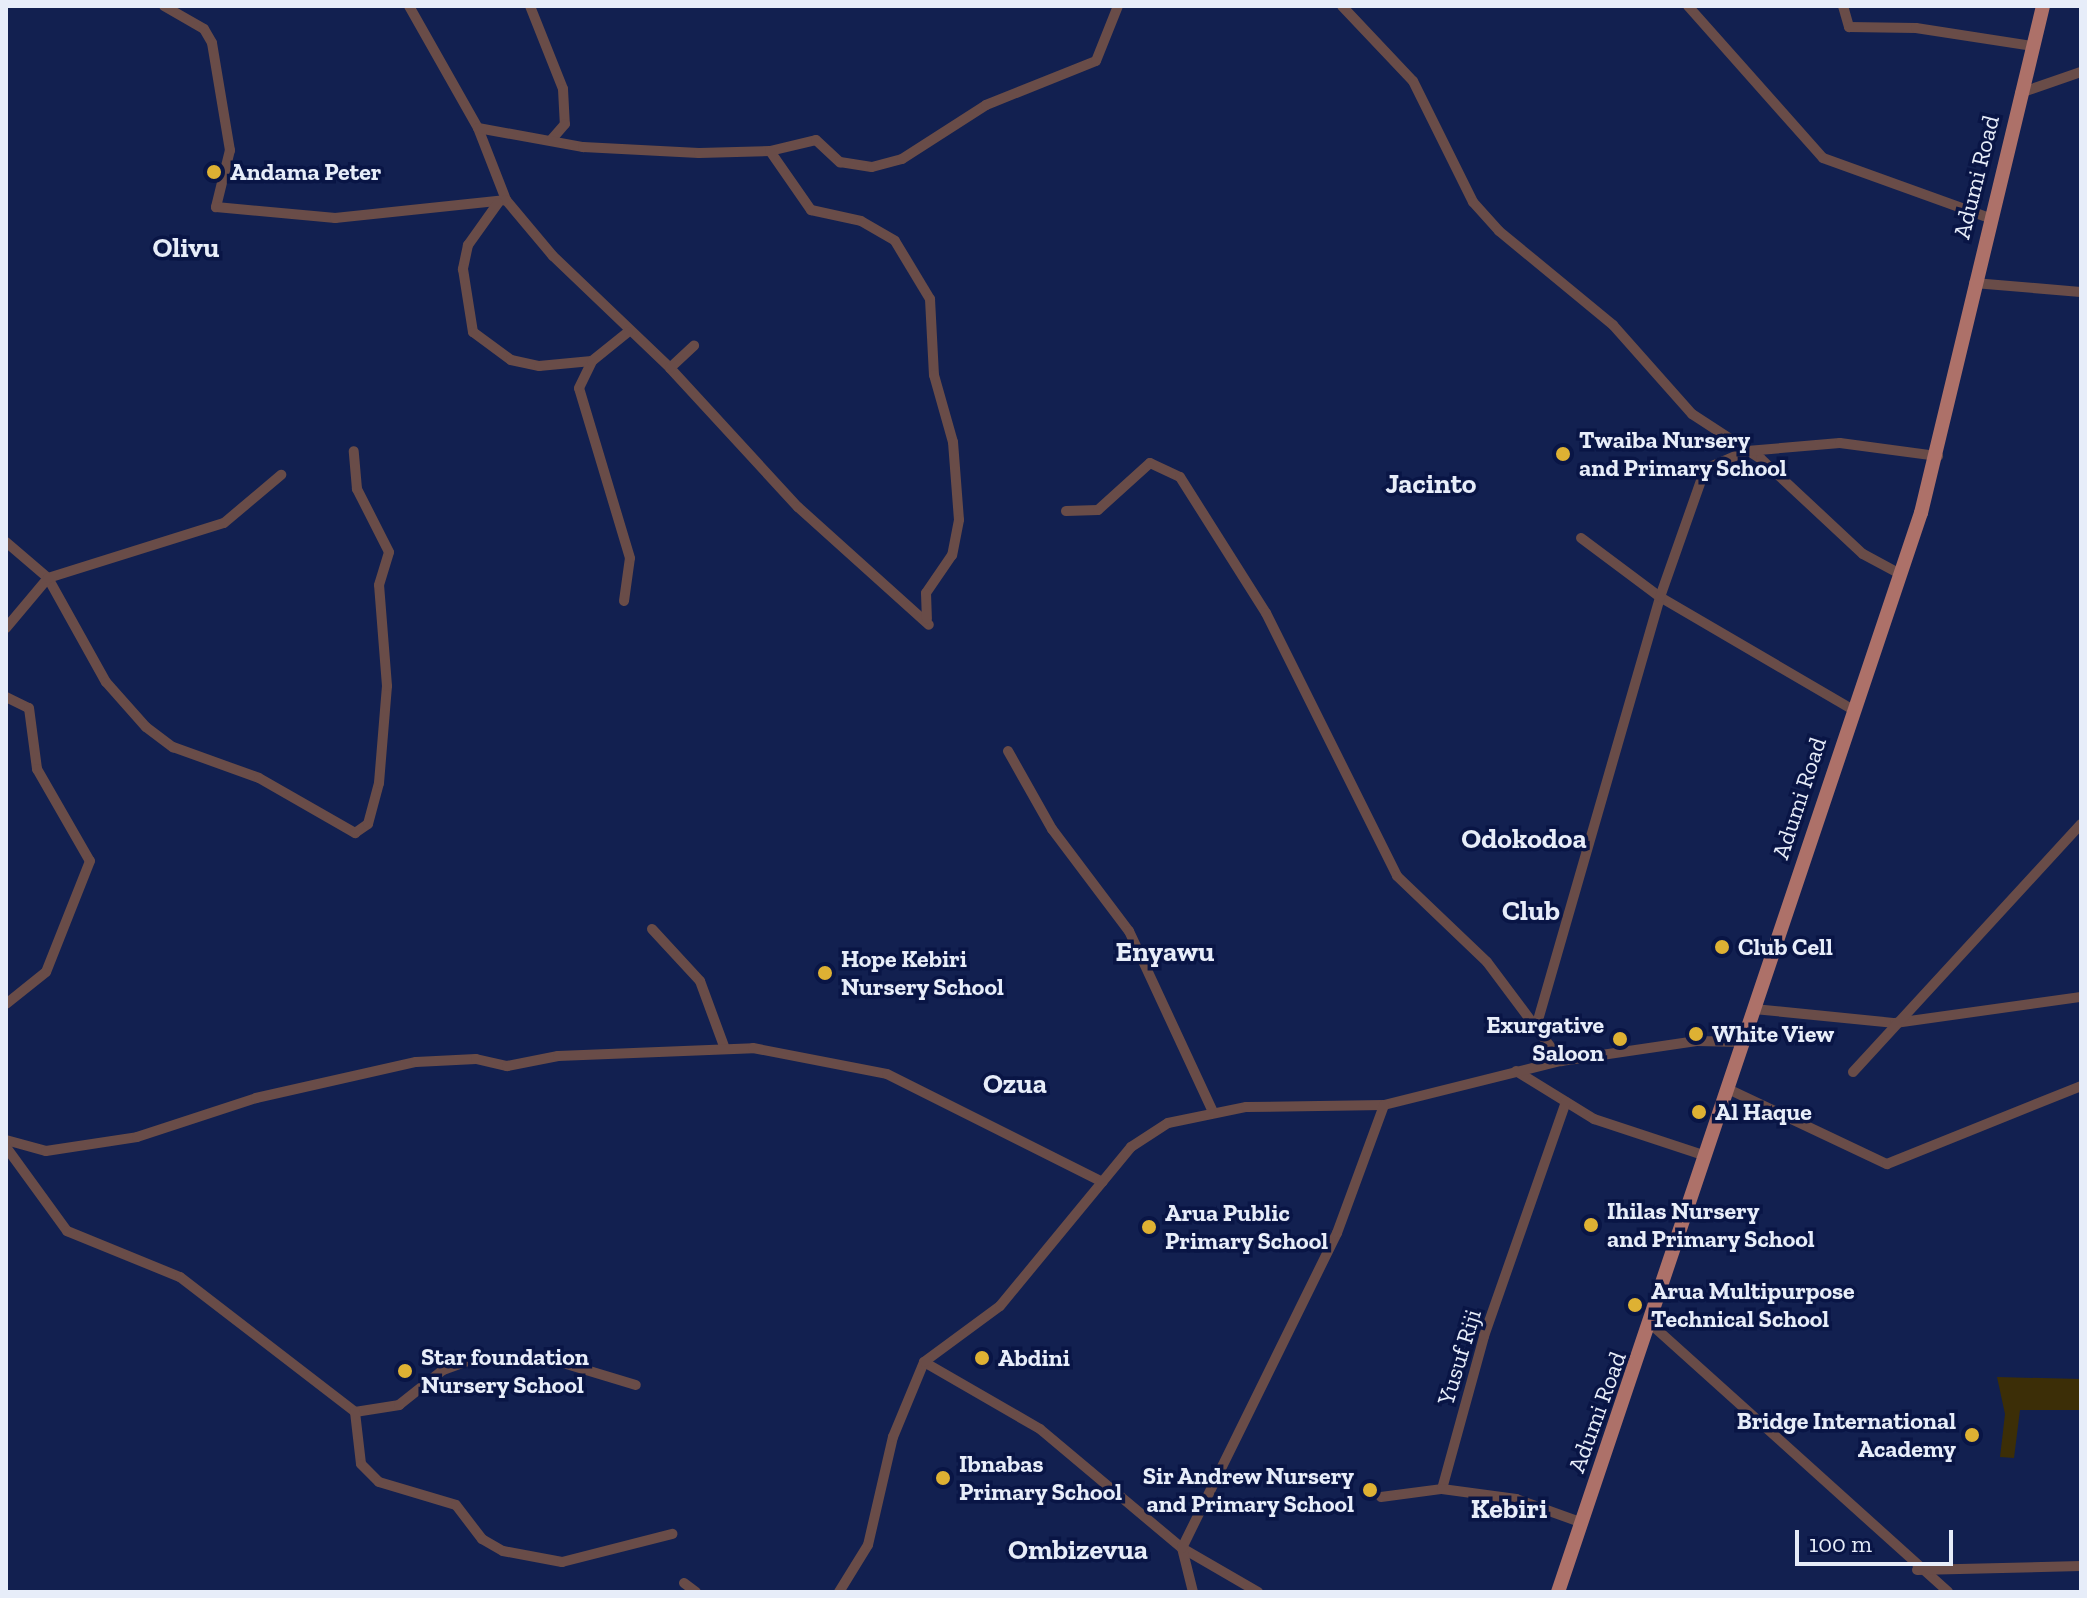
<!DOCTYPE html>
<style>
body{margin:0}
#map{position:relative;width:2087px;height:1598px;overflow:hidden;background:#122050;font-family:"Zilla Slab",serif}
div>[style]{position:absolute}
.green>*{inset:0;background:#3c2e07}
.minor>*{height:10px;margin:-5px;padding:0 5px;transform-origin:5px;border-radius:5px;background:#694c48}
.major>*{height:14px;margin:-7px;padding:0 7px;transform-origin:7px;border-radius:7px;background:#ad7169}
.dots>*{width:22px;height:22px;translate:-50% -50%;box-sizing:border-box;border:4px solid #091545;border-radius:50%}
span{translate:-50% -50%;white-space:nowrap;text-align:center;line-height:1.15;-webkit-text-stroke:7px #091545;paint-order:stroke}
.poi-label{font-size:24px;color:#e7edf9;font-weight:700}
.left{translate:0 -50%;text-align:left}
.right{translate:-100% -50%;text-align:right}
.street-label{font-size:24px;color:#e7edf9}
.quarter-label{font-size:28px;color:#e7edf9;font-weight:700}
.frame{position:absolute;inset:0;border:8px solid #e7edf9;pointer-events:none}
.scale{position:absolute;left:1795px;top:1530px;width:158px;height:36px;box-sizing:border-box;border:4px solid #e7edf9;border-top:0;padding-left:10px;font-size:24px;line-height:28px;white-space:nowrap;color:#e7edf9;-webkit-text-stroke:6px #091545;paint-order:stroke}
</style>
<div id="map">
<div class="green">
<div style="clip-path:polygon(1997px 1377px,2081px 1379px,2081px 1410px,2020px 1410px,2014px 1458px,2000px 1457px,2005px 1414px)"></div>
</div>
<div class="minor">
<div style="left:164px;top:6px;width:46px;rotate:29.9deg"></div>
<div style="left:204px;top:29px;width:16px;rotate:60deg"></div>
<div style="left:212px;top:43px;width:109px;rotate:80.5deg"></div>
<div style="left:230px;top:150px;width:59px;rotate:103.8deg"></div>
<div style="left:216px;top:207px;width:120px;rotate:5.3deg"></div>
<div style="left:335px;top:218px;width:172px;rotate:-6deg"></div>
<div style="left:409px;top:6px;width:140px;rotate:60.5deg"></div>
<div style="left:478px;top:128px;width:77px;rotate:68.7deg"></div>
<div style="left:506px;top:200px;width:73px;rotate:50deg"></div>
<div style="left:553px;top:256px;width:162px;rotate:43.7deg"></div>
<div style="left:670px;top:368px;width:189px;rotate:47.4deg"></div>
<div style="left:798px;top:507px;width:176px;rotate:42deg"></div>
<div style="left:530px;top:6px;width:89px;rotate:68.3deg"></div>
<div style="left:563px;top:89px;width:35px;rotate:87deg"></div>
<div style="left:565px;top:124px;width:21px;rotate:131deg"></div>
<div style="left:1342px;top:6px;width:103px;rotate:46.6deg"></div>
<div style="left:1413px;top:81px;width:135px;rotate:63.6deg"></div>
<div style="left:1473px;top:202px;width:39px;rotate:48deg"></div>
<div style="left:1499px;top:231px;width:148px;rotate:39.5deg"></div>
<div style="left:1613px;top:325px;width:119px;rotate:48.4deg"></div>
<div style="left:1692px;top:414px;width:82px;rotate:33.1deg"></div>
<div style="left:1761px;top:459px;width:139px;rotate:43deg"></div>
<div style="left:1863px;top:554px;width:42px;rotate:28.4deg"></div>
<div style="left:1688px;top:6px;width:203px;rotate:48.4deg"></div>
<div style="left:1823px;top:158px;width:174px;rotate:19.8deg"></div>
<div style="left:1843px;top:6px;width:22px;rotate:74deg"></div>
<div style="left:1849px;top:27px;width:67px;rotate:0.9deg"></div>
<div style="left:1916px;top:28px;width:117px;rotate:8.8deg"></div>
<div style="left:2020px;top:93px;width:65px;rotate:-19deg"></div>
<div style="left:478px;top:128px;width:107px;rotate:10.3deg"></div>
<div style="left:583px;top:147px;width:116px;rotate:3deg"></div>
<div style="left:699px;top:153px;width:71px;rotate:-1.6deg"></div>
<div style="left:770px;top:151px;width:47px;rotate:-13.4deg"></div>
<div style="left:816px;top:140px;width:33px;rotate:43deg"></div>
<div style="left:840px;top:162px;width:32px;rotate:9deg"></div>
<div style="left:872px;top:167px;width:31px;rotate:-15deg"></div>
<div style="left:902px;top:159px;width:100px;rotate:-32.7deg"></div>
<div style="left:986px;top:105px;width:118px;rotate:-21.8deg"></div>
<div style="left:1096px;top:61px;width:59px;rotate:-68.2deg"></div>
<div style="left:770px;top:151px;width:72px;rotate:55.2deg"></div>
<div style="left:811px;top:210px;width:51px;rotate:12.4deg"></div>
<div style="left:861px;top:221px;width:39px;rotate:30deg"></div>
<div style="left:895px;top:241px;width:68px;rotate:58.9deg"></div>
<div style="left:930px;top:299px;width:76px;rotate:87deg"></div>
<div style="left:934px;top:375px;width:70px;rotate:74.2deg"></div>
<div style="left:953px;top:442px;width:78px;rotate:85.6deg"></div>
<div style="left:959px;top:520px;width:36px;rotate:101deg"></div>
<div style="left:952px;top:555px;width:46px;rotate:124.4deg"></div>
<div style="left:926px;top:593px;width:26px;rotate:88deg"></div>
<div style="left:498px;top:203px;width:52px;rotate:125.5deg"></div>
<div style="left:468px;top:245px;width:25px;rotate:102deg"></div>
<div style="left:463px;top:269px;width:64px;rotate:81deg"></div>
<div style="left:473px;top:332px;width:47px;rotate:36.4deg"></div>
<div style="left:511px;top:360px;width:29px;rotate:12deg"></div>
<div style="left:539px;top:366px;width:53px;rotate:-5.4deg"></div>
<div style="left:1974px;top:283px;width:107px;rotate:4.8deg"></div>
<div style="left:670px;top:368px;width:33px;rotate:-43deg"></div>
<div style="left:1066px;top:511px;width:32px;rotate:-2deg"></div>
<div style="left:1098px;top:510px;width:70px;rotate:-42.1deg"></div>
<div style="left:1150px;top:463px;width:33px;rotate:25deg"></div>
<div style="left:1180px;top:477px;width:161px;rotate:57.7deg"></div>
<div style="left:1266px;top:613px;width:294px;rotate:63.5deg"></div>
<div style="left:1397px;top:876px;width:124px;rotate:43.7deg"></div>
<div style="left:1487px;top:962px;width:124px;rotate:53.2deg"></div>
<div style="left:1581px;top:538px;width:99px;rotate:36.8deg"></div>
<div style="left:1660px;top:597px;width:220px;rotate:30.3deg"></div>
<div style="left:6px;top:542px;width:55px;rotate:40.6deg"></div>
<div style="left:48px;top:578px;width:119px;rotate:60.9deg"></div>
<div style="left:106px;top:682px;width:60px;rotate:48.4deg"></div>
<div style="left:146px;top:727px;width:34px;rotate:37deg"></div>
<div style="left:173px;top:747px;width:91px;rotate:19.8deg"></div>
<div style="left:259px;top:778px;width:111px;rotate:29.8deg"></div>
<div style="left:355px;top:833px;width:16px;rotate:-35deg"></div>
<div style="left:368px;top:824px;width:42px;rotate:-75deg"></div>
<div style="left:379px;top:783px;width:97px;rotate:-85.3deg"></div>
<div style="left:387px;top:686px;width:101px;rotate:-94.5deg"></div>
<div style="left:379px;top:585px;width:34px;rotate:-73deg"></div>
<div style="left:389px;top:552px;width:71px;rotate:-116.9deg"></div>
<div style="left:357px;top:489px;width:38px;rotate:-95deg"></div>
<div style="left:624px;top:601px;width:43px;rotate:-82.1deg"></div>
<div style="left:630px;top:558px;width:177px;rotate:-106.7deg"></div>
<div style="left:579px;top:388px;width:30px;rotate:-64deg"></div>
<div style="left:592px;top:361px;width:46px;rotate:-38.9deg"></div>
<div style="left:6px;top:628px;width:65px;rotate:-50deg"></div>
<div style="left:48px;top:578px;width:184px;rotate:-17.4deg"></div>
<div style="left:224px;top:523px;width:75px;rotate:-40.1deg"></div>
<div style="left:6px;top:697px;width:25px;rotate:26deg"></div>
<div style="left:29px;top:708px;width:62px;rotate:82.5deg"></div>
<div style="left:37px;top:769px;width:106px;rotate:60.1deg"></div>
<div style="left:90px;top:861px;width:119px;rotate:111.6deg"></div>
<div style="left:46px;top:972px;width:51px;rotate:141.3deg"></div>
<div style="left:1008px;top:751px;width:90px;rotate:60.6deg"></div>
<div style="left:1052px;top:829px;width:128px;rotate:53deg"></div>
<div style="left:1129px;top:931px;width:197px;rotate:65.1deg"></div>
<div style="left:652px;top:929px;width:71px;rotate:47.3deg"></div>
<div style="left:700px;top:981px;width:72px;rotate:69.8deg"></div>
<div style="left:1754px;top:1009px;width:142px;rotate:5.7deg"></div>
<div style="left:1895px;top:1023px;width:188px;rotate:-8deg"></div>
<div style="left:1536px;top:1027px;width:448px;rotate:-73.9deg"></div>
<div style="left:1660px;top:597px;width:136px;rotate:-70.6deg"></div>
<div style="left:1705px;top:469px;width:46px;rotate:-23.2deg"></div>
<div style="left:1747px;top:451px;width:93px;rotate:-4.9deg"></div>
<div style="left:1840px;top:443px;width:99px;rotate:7.6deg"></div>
<div style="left:1516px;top:1071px;width:92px;rotate:31.6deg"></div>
<div style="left:1594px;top:1119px;width:118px;rotate:18.3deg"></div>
<div style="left:1853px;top:1072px;width:337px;rotate:-47.4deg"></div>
<div style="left:1728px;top:1089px;width:176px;rotate:25.3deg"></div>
<div style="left:1887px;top:1164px;width:209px;rotate:-21.9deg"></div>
<div style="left:6px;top:1140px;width:41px;rotate:15.4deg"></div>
<div style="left:46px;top:1151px;width:92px;rotate:-8.7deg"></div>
<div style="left:137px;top:1137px;width:125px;rotate:-18.1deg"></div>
<div style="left:256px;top:1098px;width:164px;rotate:-12.7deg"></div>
<div style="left:416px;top:1062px;width:60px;rotate:-2.9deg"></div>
<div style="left:476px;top:1059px;width:32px;rotate:13deg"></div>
<div style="left:507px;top:1066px;width:52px;rotate:-11.1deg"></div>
<div style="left:558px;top:1056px;width:195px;rotate:-2.3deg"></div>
<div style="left:753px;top:1048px;width:136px;rotate:11deg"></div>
<div style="left:887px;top:1074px;width:241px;rotate:26.6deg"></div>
<div style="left:6px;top:1147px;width:104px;rotate:54deg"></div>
<div style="left:67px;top:1231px;width:122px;rotate:22.2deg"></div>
<div style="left:180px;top:1277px;width:221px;rotate:37.6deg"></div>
<div style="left:355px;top:1412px;width:45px;rotate:-9deg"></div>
<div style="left:399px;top:1405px;width:56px;rotate:-38.5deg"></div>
<div style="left:443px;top:1370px;width:30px;rotate:-20deg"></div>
<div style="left:471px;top:1360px;width:92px;rotate:1.9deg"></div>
<div style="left:563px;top:1363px;width:76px;rotate:16.8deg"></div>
<div style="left:1653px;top:1326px;width:397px;rotate:42deg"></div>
<div style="left:924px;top:1362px;width:134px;rotate:30deg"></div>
<div style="left:1040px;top:1429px;width:185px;rotate:40deg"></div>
<div style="left:1182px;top:1548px;width:88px;rotate:30.1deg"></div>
<div style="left:355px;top:1412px;width:52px;rotate:83.4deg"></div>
<div style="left:361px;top:1464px;width:25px;rotate:45deg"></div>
<div style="left:379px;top:1482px;width:80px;rotate:16.6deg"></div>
<div style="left:456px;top:1505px;width:43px;rotate:52.6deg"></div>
<div style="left:482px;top:1539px;width:24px;rotate:30deg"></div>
<div style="left:503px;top:1551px;width:60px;rotate:10.6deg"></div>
<div style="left:562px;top:1562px;width:114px;rotate:-14.3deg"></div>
<div style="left:1442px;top:1489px;width:159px;rotate:-74.6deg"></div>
<div style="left:1484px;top:1336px;width:248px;rotate:-70.7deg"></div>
<div style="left:1381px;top:1497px;width:62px;rotate:-7.5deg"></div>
<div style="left:1442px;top:1489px;width:75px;rotate:7.7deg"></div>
<div style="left:1516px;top:1499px;width:68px;rotate:19.8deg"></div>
<div style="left:1917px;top:1570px;width:164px;rotate:-1.4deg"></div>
<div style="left:684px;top:1583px;width:15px;rotate:37deg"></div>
<div style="left:839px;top:1592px;width:55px;rotate:-58.3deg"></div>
<div style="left:868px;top:1545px;width:111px;rotate:-77deg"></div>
<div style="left:893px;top:1437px;width:81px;rotate:-67.5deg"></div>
<div style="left:924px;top:1362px;width:94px;rotate:-36.4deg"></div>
<div style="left:1000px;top:1306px;width:206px;rotate:-50.5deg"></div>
<div style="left:1131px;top:1147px;width:44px;rotate:-33deg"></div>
<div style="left:1168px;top:1123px;width:80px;rotate:-11.6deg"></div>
<div style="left:1246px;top:1107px;width:138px;rotate:-0.8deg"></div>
<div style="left:1384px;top:1105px;width:182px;rotate:-14deg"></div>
<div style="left:1561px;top:1061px;width:137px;rotate:-8.4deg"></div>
<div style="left:1697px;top:1041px;width:45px;rotate:1.3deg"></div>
<div style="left:1193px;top:1592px;width:45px;rotate:-104deg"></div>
<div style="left:1182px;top:1548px;width:351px;rotate:-63.8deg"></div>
<div style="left:1337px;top:1233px;width:136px;rotate:-69.8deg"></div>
</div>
<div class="major">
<div style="left:1558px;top:1592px;width:1138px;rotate:-71.41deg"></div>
<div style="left:1921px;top:513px;width:521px;rotate:-76.47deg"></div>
</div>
<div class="dots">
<div style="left:214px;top:172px;background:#deb133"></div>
<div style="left:1563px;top:454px;background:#deb133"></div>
<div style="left:1722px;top:947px;background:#deb133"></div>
<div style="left:825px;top:973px;background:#deb133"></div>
<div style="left:1696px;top:1034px;background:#deb133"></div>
<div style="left:1620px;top:1039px;background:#deb133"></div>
<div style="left:1699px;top:1112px;background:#deb133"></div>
<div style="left:1591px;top:1225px;background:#deb133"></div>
<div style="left:1149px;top:1227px;background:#deb133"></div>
<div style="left:1635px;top:1305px;background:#deb133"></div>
<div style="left:982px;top:1358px;background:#deb133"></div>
<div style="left:405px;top:1371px;background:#deb133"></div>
<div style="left:1972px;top:1435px;background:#deb133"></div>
<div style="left:943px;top:1478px;background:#deb133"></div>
<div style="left:1370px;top:1490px;background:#deb133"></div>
</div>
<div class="poi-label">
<span class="left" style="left:230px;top:172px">Andama Peter</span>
<span class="left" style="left:1579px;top:454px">Twaiba Nursery<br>and Primary School</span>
<span class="left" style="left:1738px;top:947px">Club Cell</span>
<span class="left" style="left:841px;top:973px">Hope Kebiri<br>Nursery School</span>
<span class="right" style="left:1604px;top:1039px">Exurgative<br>Saloon</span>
<span class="left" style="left:1712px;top:1034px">White View</span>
<span class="left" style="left:1715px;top:1112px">Al Haque</span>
<span class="left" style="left:1607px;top:1225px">Ihilas Nursery<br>and Primary School</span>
<span class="left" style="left:1165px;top:1227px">Arua Public<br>Primary School</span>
<span class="left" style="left:1651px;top:1305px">Arua Multipurpose<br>Technical School</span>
<span class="left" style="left:421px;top:1371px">Star foundation<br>Nursery School</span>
<span class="left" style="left:998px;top:1358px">Abdini</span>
<span class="right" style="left:1956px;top:1435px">Bridge International<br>Academy</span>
<span class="left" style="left:959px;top:1478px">Ibnabas<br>Primary School</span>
<span class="right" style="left:1354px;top:1490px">Sir Andrew Nursery<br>and Primary School</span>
</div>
<div class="street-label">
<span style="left:1976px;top:177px;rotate:-76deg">Adumi Road</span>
<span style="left:1799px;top:798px;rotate:-72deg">Adumi Road</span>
<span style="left:1459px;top:1357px;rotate:-73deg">Yusuf Riji</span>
<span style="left:1597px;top:1412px;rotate:-70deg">Adumi Road</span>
</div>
<div class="quarter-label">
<span style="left:186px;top:248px">Olivu</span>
<span style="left:1431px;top:484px">Jacinto</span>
<span style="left:1524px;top:839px">Odokodoa</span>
<span style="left:1531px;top:911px">Club</span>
<span style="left:1165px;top:952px">Enyawu</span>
<span style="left:1015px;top:1084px">Ozua</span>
<span style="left:1509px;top:1509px">Kebiri</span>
<span style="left:1078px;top:1550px">Ombizevua</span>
</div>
<div class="frame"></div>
<div class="scale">100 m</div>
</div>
